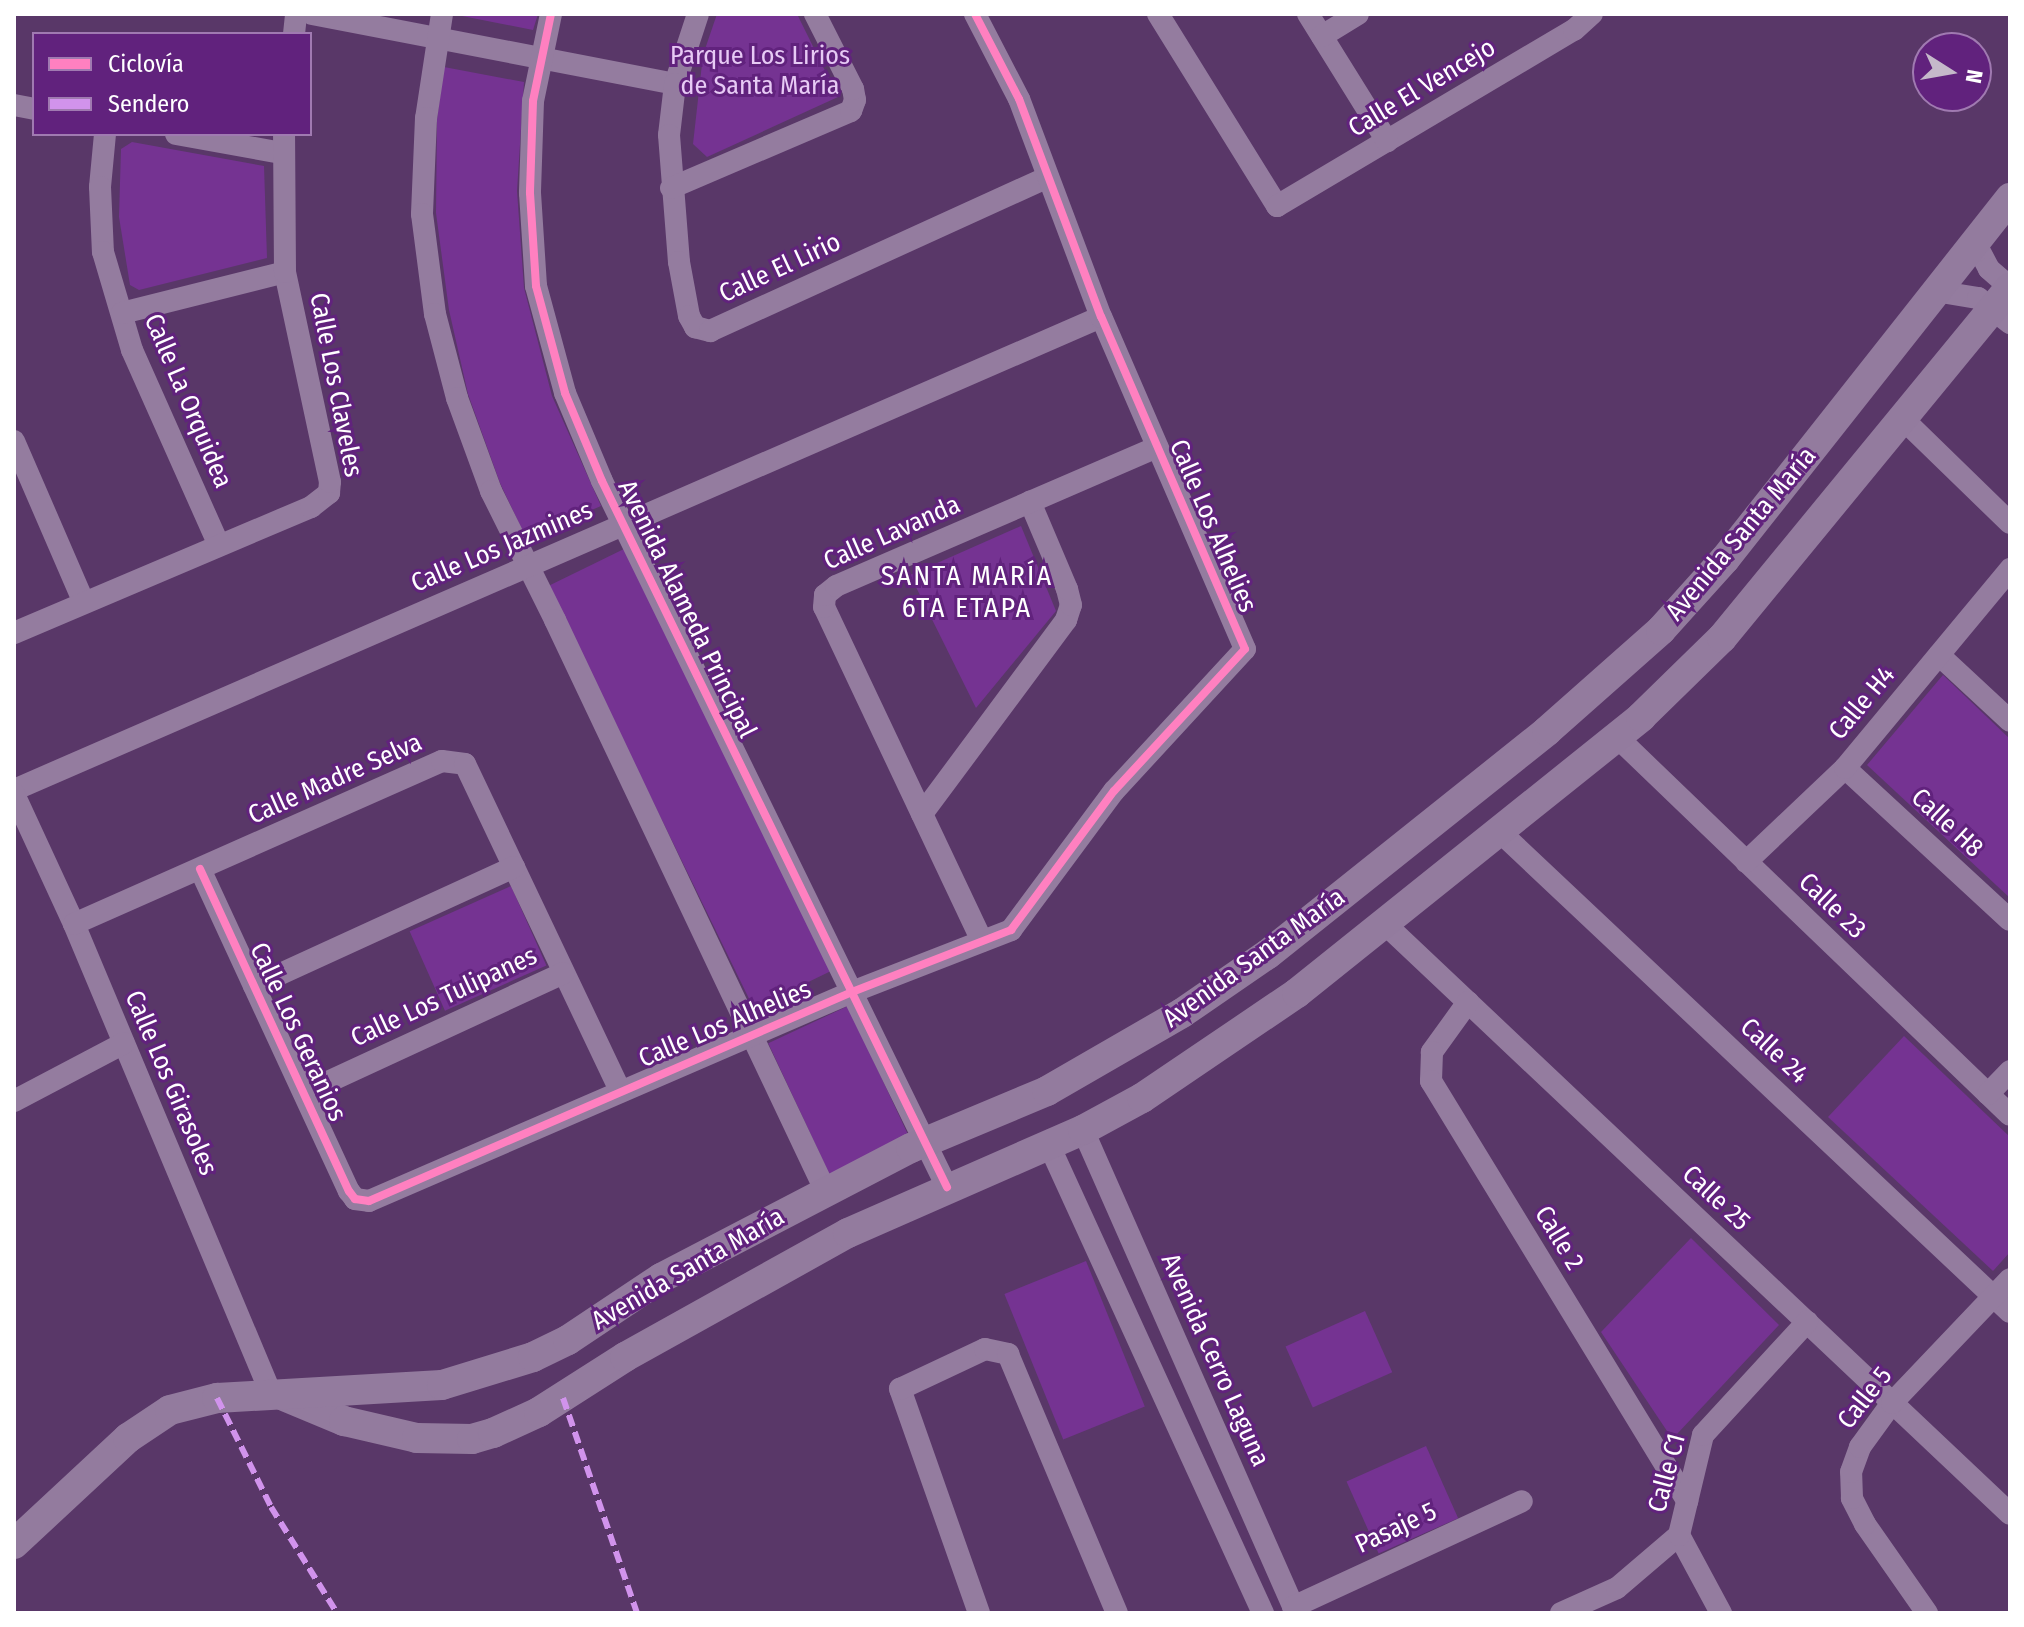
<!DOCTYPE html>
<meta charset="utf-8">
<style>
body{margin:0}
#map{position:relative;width:2024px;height:1627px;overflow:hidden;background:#593768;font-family:"Fira Sans Condensed",sans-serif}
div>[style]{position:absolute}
.green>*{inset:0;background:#753392;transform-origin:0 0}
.minor>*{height:22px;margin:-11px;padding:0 11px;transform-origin:11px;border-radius:11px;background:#947c9f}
.major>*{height:30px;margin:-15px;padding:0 15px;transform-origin:15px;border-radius:15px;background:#937b9e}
.quiet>*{height:6px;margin-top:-3px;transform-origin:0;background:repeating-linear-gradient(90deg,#d193ec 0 12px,transparent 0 18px)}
.cycleway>*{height:8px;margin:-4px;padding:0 4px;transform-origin:4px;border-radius:4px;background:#ff80c0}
span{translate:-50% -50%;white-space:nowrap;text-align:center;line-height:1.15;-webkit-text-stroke:6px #61227d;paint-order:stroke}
.park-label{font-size:26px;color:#e7caf5}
.street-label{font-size:26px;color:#fff}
.neighbourhood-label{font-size:28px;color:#fff;letter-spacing:2px}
.frame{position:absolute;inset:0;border:16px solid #fff;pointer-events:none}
.legend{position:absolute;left:32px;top:32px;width:280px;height:104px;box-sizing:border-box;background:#61227d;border:2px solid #a07ab1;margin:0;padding:10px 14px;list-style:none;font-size:24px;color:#fff}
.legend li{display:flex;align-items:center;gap:16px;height:40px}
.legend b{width:40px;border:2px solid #a07ab1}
.north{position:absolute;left:1912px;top:32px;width:80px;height:80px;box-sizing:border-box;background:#61227d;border:2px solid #a07ab1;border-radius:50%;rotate:101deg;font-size:22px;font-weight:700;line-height:32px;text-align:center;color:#fff}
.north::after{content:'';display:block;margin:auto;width:28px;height:36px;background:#c5b9ca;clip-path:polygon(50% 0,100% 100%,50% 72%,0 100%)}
</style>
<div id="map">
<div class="green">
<div style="clip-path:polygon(452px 14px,538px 14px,533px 30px)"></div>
<div style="clip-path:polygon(717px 14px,797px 14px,838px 97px,707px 157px,693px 144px,703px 55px)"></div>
<div style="clip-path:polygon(444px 67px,524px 82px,517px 191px,524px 288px,552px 396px,601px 506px,526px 538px,500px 483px,468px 394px,449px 310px,436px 213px,437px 119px)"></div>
<div style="clip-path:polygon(132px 142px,264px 166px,267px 258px,139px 290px,130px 285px,119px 217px,121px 149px)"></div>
<div style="clip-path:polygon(1021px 526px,1056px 611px,976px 708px,910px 575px)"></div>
<div style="left:626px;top:548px;width:470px;height:87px;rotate:64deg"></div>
<div style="clip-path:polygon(1943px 675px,2010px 739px,2010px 898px,1867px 765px)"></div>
<div style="left:511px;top:886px;width:87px;height:111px;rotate:66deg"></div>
<div style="left:848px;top:1006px;width:147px;height:88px;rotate:65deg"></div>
<div style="clip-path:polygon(1904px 1036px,2010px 1137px,2010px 1252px,1993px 1271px,1828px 1117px)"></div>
<div style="clip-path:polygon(1691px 1238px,1779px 1325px,1677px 1434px,1667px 1431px,1601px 1332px)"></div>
<div style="left:1086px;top:1261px;width:157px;height:88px;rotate:68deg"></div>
<div style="left:1365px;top:1311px;width:67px;height:87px;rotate:66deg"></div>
<div style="left:1426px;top:1446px;width:79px;height:87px;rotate:66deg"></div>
</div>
<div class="minor">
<div style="left:312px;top:14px;width:370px;rotate:10.9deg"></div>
<div style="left:442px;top:14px;width:105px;rotate:98.7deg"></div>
<div style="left:426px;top:118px;width:96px;rotate:92.4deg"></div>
<div style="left:422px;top:214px;width:101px;rotate:82.6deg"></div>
<div style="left:435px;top:314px;width:87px;rotate:75.3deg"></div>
<div style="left:457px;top:398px;width:99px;rotate:69.9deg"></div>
<div style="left:491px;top:491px;width:144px;rotate:63.6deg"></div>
<div style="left:555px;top:620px;width:633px;rotate:64.65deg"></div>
<div style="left:551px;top:14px;width:89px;rotate:101.7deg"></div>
<div style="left:533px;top:101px;width:92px;rotate:91.9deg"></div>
<div style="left:530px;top:193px;width:93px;rotate:86.3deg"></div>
<div style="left:536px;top:286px;width:111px;rotate:74.8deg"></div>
<div style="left:565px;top:393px;width:95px;rotate:67.2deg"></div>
<div style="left:602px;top:481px;width:786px;rotate:63.96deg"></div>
<div style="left:698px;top:14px;width:74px;rotate:108.2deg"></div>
<div style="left:675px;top:84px;width:51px;rotate:96.7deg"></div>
<div style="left:669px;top:135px;width:127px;rotate:85.5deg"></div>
<div style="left:679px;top:262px;width:55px;rotate:79.5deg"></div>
<div style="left:689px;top:316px;width:13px;rotate:61deg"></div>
<div style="left:695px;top:327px;width:16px;rotate:15deg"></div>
<div style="left:710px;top:331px;width:371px;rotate:-24.5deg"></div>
<div style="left:1158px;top:14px;width:226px;rotate:58.2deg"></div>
<div style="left:1277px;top:206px;width:345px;rotate:-30.7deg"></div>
<div style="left:1574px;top:30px;width:24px;rotate:-42deg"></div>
<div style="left:1308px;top:14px;width:150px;rotate:58.1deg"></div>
<div style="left:294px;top:34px;width:20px;rotate:-84deg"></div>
<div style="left:1322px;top:36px;width:42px;rotate:-31.4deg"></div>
<div style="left:14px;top:105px;width:20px;rotate:11deg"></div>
<div style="left:105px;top:134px;width:53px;rotate:95.4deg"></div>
<div style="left:100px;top:187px;width:65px;rotate:87.4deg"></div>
<div style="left:103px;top:252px;width:102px;rotate:73.5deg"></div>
<div style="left:132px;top:350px;width:214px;rotate:66deg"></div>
<div style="left:176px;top:134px;width:108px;rotate:10.2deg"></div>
<div style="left:671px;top:188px;width:196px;rotate:-23.2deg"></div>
<div style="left:851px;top:111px;width:12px;rotate:-70deg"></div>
<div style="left:855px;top:100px;width:11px;rotate:-100deg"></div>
<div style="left:853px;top:89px;width:84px;rotate:-116.9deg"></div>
<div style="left:1978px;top:238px;width:12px;rotate:85deg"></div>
<div style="left:1979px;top:250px;width:21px;rotate:62deg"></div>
<div style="left:1989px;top:269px;width:28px;rotate:41deg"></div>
<div style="left:1935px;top:291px;width:44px;rotate:9.2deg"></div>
<div style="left:1978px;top:298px;width:41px;rotate:38deg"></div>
<div style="left:122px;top:313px;width:168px;rotate:-14.1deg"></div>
<div style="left:1904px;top:420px;width:148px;rotate:44.2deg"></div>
<div style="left:14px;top:441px;width:176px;rotate:66.6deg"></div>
<div style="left:14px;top:633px;width:323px;rotate:-23deg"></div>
<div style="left:311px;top:507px;width:23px;rotate:-38deg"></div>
<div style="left:329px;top:493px;width:11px;rotate:-85deg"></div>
<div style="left:330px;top:482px;width:215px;rotate:-102.1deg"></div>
<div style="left:285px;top:272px;width:138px;rotate:-90.4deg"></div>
<div style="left:1939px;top:655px;width:97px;rotate:42.9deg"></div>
<div style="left:1617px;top:737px;width:545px;rotate:43.89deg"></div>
<div style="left:1845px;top:768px;width:224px;rotate:42.7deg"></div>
<div style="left:14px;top:790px;width:1185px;rotate:-23.52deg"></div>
<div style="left:14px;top:794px;width:143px;rotate:65.2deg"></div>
<div style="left:74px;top:924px;width:512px;rotate:67.24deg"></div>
<div style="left:922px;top:814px;width:242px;rotate:-53.4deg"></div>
<div style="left:1066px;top:620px;width:16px;rotate:-72deg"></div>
<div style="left:1071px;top:605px;width:16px;rotate:-104deg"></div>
<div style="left:1067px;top:589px;width:95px;rotate:-113deg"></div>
<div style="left:1499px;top:831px;width:702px;rotate:43.27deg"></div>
<div style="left:1746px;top:862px;width:137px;rotate:-43.5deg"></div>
<div style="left:1845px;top:768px;width:259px;rotate:-50.3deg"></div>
<div style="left:200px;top:869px;width:355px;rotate:65.2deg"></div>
<div style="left:349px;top:1191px;width:10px;rotate:53deg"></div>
<div style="left:355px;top:1199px;width:14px;rotate:8deg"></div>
<div style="left:369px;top:1201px;width:526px;rotate:-23.4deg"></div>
<div style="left:852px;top:992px;width:171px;rotate:-21.3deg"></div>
<div style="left:1011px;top:930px;width:173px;rotate:-53.5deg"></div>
<div style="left:1114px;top:791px;width:193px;rotate:-47.3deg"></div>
<div style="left:1245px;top:649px;width:362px;rotate:-113.4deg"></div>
<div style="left:1101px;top:317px;width:233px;rotate:-110.6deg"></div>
<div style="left:1019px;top:99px;width:96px;rotate:-117.4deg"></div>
<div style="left:1384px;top:923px;width:861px;rotate:43.35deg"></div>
<div style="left:74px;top:924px;width:402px;rotate:-23.9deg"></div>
<div style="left:442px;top:761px;width:23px;rotate:7deg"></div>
<div style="left:465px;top:764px;width:361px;rotate:64.6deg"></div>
<div style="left:982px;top:941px;width:369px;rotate:-115.3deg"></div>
<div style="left:824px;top:607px;width:12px;rotate:-85deg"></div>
<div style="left:825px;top:595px;width:14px;rotate:-39deg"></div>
<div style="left:836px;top:586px;width:350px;rotate:-23.4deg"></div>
<div style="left:254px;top:986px;width:286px;rotate:-24.6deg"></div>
<div style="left:1468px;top:1002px;width:62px;rotate:125.8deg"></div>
<div style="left:1432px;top:1052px;width:29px;rotate:92deg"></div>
<div style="left:1431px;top:1081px;width:492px;rotate:58.6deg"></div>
<div style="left:304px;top:1093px;width:286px;rotate:-24.8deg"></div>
<div style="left:1988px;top:1094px;width:32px;rotate:-46deg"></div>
<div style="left:14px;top:1101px;width:124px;rotate:-27.8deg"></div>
<div style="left:1083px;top:1130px;width:528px;rotate:66.2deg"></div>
<div style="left:1049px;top:1145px;width:515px;rotate:65.43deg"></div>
<div style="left:1679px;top:1535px;width:89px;rotate:61.7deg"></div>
<div style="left:1293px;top:1607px;width:252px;rotate:-24.8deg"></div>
<div style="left:979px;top:1613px;width:238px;rotate:-109.4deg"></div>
<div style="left:900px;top:1389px;width:94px;rotate:-25.2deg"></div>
<div style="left:985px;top:1349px;width:24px;rotate:12deg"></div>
<div style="left:1008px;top:1354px;width:281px;rotate:67.2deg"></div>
<div style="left:1561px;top:1613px;width:61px;rotate:-24.1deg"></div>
<div style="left:1617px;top:1588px;width:82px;rotate:-40.5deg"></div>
<div style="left:1679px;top:1535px;width:103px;rotate:-76.5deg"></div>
<div style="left:1703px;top:1435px;width:154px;rotate:-47.4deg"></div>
<div style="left:1927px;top:1613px;width:108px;rotate:-124.9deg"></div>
<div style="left:1865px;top:1524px;width:29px;rotate:-117deg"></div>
<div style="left:1852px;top:1498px;width:26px;rotate:-92deg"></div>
<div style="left:1851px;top:1472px;width:27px;rotate:-70deg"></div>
<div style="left:1860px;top:1447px;width:54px;rotate:-54deg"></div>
<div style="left:1892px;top:1403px;width:171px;rotate:-46.4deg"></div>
</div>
<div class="major">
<div style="left:286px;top:1397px;width:63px;rotate:22.5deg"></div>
<div style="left:344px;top:1421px;width:75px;rotate:13.1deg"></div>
<div style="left:417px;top:1438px;width:55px;rotate:1deg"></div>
<div style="left:472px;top:1439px;width:22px;rotate:-16deg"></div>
<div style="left:493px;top:1433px;width:51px;rotate:-24.5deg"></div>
<div style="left:539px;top:1412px;width:102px;rotate:-32.6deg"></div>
<div style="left:625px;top:1357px;width:255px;rotate:-29.1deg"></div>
<div style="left:848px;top:1233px;width:257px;rotate:-23.7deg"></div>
<div style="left:1083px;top:1130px;width:67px;rotate:-28.5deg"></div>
<div style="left:1142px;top:1098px;width:187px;rotate:-34.1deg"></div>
<div style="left:1297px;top:993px;width:441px;rotate:-38.7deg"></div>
<div style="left:1641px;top:717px;width:113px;rotate:-44.3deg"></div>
<div style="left:1722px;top:638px;width:453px;rotate:-50.6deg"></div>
<div style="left:14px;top:1544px;width:156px;rotate:-42.9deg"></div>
<div style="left:128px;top:1438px;width:50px;rotate:-33.7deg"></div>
<div style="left:170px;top:1410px;width:49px;rotate:-14.3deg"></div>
<div style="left:217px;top:1398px;width:225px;rotate:-3.3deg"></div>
<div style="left:442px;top:1385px;width:95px;rotate:-17.1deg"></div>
<div style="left:533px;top:1357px;width:39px;rotate:-26deg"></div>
<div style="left:568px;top:1340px;width:112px;rotate:-33.7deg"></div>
<div style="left:661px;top:1278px;width:282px;rotate:-27.5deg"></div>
<div style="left:911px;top:1148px;width:147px;rotate:-22.7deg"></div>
<div style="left:1047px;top:1091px;width:156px;rotate:-30deg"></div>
<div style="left:1182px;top:1013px;width:104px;rotate:-34.5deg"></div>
<div style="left:1268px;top:954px;width:357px;rotate:-38.6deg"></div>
<div style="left:1547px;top:731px;width:152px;rotate:-41.5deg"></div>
<div style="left:1661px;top:630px;width:96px;rotate:-48deg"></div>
<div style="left:1725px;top:559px;width:460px;rotate:-51.7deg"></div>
</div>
<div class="quiet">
<div style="left:217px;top:1398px;width:122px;rotate:63.6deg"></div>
<div style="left:271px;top:1507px;width:125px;rotate:58.1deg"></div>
<div style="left:563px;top:1398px;width:227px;rotate:71deg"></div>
</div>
<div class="cycleway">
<div style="left:551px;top:14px;width:89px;rotate:101.7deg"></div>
<div style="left:533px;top:101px;width:92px;rotate:91.9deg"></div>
<div style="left:530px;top:193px;width:93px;rotate:86.3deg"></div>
<div style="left:536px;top:286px;width:111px;rotate:74.8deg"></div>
<div style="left:565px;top:393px;width:95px;rotate:67.2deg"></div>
<div style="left:602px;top:481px;width:786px;rotate:63.96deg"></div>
<div style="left:200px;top:869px;width:355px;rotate:65.2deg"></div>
<div style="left:349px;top:1191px;width:10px;rotate:53deg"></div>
<div style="left:355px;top:1199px;width:14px;rotate:8deg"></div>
<div style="left:369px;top:1201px;width:526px;rotate:-23.4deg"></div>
<div style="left:852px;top:992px;width:171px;rotate:-21.3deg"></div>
<div style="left:1011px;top:930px;width:173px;rotate:-53.5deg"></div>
<div style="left:1114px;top:791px;width:193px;rotate:-47.3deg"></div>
<div style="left:1245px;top:649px;width:362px;rotate:-113.4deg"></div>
<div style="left:1101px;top:317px;width:233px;rotate:-110.6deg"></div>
<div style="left:1019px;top:99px;width:96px;rotate:-117.4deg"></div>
</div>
<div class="park-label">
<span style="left:760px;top:71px">Parque Los Lirios<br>de Santa María</span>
</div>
<div class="street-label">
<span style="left:1422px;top:88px;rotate:-31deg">Calle El Vencejo</span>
<span style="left:780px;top:268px;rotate:-25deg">Calle El Lirio</span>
<span style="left:336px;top:385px;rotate:79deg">Calle Los Claveles</span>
<span style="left:188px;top:401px;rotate:67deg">Calle La Orquidea</span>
<span style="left:1213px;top:526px;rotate:67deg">Calle Los Alhelies</span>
<span style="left:892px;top:533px;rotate:-24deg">Calle Lavanda</span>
<span style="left:1741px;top:534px;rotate:-50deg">Avenida Santa María</span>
<span style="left:502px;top:547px;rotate:-23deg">Calle Los Jazmines</span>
<span style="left:687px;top:609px;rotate:64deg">Avenida Alameda Principal</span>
<span style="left:1862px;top:703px;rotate:-50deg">Calle H4</span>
<span style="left:335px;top:779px;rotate:-24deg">Calle Madre Selva</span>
<span style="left:1947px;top:823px;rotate:43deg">Calle H8</span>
<span style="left:1832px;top:906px;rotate:44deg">Calle 23</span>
<span style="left:1254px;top:958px;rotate:-36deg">Avenida Santa María</span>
<span style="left:444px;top:997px;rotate:-25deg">Calle Los Tulipanes</span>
<span style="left:725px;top:1024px;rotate:-23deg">Calle Los Alhelies</span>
<span style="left:298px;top:1032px;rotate:65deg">Calle Los Geranios</span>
<span style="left:1774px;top:1051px;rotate:43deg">Calle 24</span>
<span style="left:171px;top:1083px;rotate:67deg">Calle Los Girasoles</span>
<span style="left:1716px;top:1198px;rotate:43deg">Calle 25</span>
<span style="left:1559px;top:1238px;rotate:59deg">Calle 2</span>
<span style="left:688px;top:1269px;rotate:-30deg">Avenida Santa María</span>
<span style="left:1215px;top:1360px;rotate:66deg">Avenida Cerro Laguna</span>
<span style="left:1865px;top:1398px;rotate:-52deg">Calle 5</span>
<span style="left:1667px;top:1473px;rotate:-75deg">Calle C1</span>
<span style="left:1396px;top:1528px;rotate:-25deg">Pasaje 5</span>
</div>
<div class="neighbourhood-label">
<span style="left:967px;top:592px">SANTA MARÍA<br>6TA ETAPA</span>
</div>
<div class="frame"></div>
<ul class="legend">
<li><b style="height:10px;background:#ff80c0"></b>Ciclovía</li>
<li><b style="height:10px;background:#d193ec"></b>Sendero</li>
</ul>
<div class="north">N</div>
</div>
